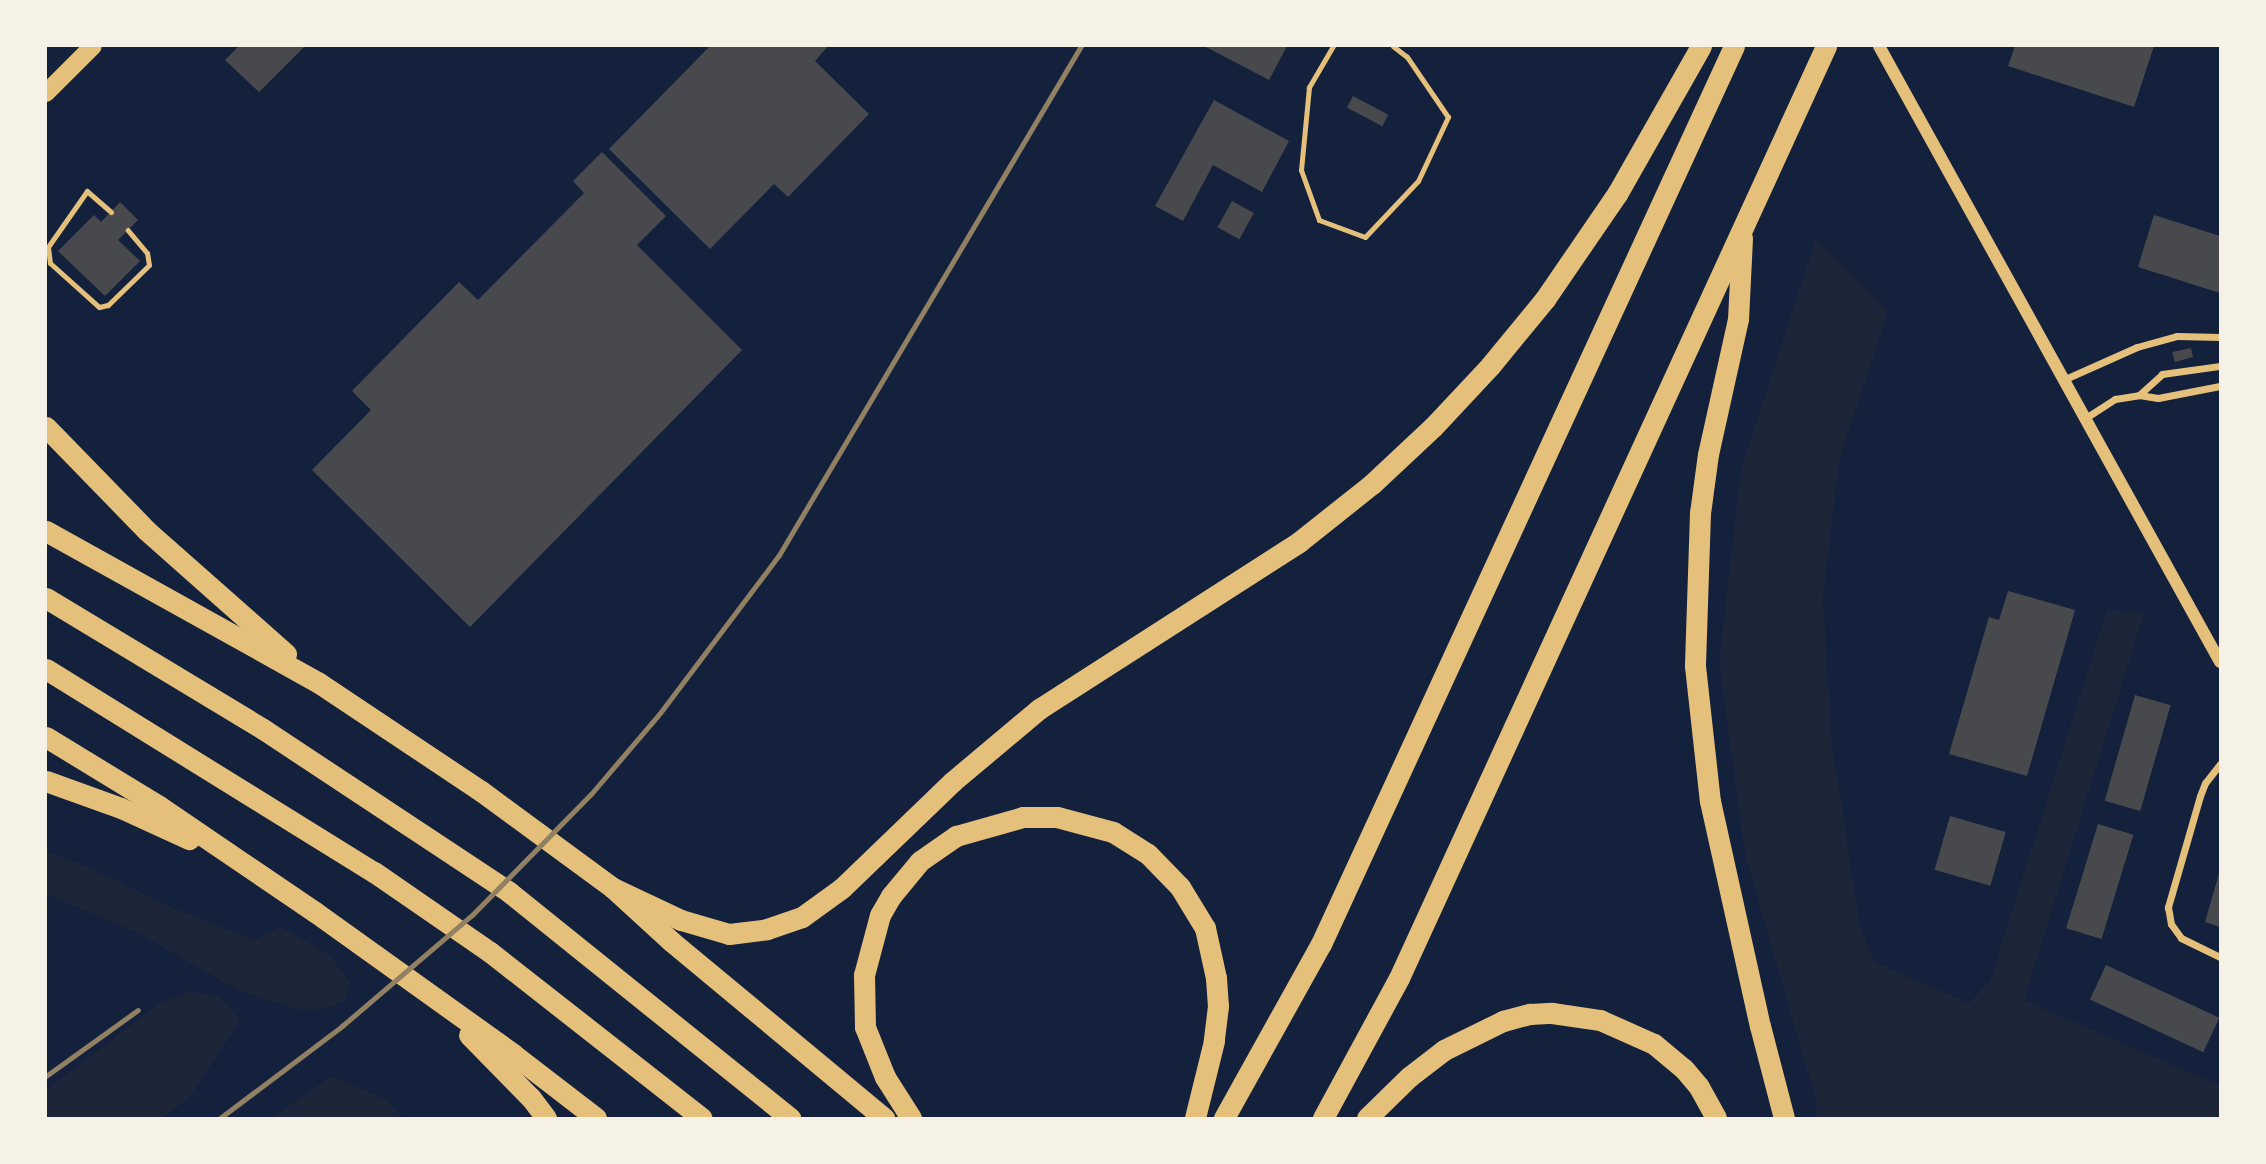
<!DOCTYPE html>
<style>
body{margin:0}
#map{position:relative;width:2266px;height:1164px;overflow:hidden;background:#14213d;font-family:Jost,sans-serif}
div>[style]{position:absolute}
.green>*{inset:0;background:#1d2539}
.building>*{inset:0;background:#48494c;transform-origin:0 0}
.service>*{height:5px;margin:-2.5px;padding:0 2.5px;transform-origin:2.5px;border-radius:2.5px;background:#e5c07b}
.minor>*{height:7px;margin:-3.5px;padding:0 3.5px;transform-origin:3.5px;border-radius:3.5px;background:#e5c07b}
.tertiary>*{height:12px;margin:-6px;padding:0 6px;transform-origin:6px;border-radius:6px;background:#e5c07b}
.primary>*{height:18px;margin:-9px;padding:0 9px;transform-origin:9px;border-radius:9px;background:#e5c07b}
.motorway>*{height:21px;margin:-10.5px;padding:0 10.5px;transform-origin:10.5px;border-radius:10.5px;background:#e5c07b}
.rail>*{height:5px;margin:-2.5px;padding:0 2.5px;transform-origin:2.5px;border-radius:2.5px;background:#918062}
span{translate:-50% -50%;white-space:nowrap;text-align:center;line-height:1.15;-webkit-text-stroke:6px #f6f1e7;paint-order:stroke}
.frame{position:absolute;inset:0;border:47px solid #f6f1e7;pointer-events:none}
</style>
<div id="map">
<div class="green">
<div style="clip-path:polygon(1816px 239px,1888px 311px,1839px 461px,1823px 599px,1832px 743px,1859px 921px,1874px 962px,1969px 1003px,1990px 981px,2107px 610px,2144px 613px,2024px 1000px,2220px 1086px,2220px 1118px,1815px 1118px,1816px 1101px,1745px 854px,1719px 662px,1741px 469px)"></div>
<div style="clip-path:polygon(46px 851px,86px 866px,175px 909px,255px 940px,280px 927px,329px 954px,350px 982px,344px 1001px,325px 1009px,296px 1009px,238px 990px,140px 934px,46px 894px)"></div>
<div style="clip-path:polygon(188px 991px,220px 996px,240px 1021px,189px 1098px,162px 1118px,46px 1118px,46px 1090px,156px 1006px)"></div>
<div style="clip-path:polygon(332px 1076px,387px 1100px,402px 1118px,272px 1118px)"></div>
</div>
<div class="building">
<div style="clip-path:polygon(239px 46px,305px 46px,259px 92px,225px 60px)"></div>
<div style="clip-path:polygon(710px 46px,828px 46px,815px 61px,869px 114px,788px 197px,774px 184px,710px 249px,609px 149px)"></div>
<div style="clip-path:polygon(1204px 46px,1287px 46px,1269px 80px)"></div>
<div style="clip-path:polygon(2015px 46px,2154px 46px,2134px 107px,2008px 66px)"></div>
<div style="left:1353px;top:96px;width:40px;height:13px;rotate:28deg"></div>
<div style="clip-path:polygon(1214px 100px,1289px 141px,1262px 192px,1213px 165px,1183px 221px,1155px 206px)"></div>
<div style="clip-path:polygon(602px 152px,666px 216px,637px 245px,742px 350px,470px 627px,312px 470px,371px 410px,352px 391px,459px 282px,478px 300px,584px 193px,573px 181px)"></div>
<div style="left:1232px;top:201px;width:25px;height:30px;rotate:29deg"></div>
<div style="clip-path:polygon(120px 202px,138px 220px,118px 240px,140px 261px,105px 296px,58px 251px,94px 215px,101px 222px)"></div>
<div style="clip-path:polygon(2154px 215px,2220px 236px,2220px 293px,2138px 267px)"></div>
<div style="clip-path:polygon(2191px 348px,2193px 357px,2175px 362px,2172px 352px)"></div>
<div style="clip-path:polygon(2008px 591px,2075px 610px,2027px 776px,1949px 754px,1989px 617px,1999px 620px)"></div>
<div style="left:2135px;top:695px;width:37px;height:110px;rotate:16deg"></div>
<div style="left:1950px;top:816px;width:58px;height:56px;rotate:16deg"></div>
<div style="left:2098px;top:824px;width:37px;height:109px;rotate:17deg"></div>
<div style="clip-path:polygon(2220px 870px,2220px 927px,2205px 922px)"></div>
<div style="left:2106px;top:965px;width:125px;height:38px;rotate:25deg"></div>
</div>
<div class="service">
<div style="left:1333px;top:46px;width:48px;rotate:120.3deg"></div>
<div style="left:1309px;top:87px;width:83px;rotate:95.5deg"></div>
<div style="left:1301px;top:170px;width:53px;rotate:70.2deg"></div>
<div style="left:1319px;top:220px;width:49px;rotate:20.3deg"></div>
<div style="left:1365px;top:237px;width:77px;rotate:-46.6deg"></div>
<div style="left:1418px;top:181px;width:71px;rotate:-64.9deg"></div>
<div style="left:1448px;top:117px;width:73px;rotate:-124.3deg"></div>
<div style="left:1407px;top:57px;width:18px;rotate:-142deg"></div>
<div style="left:111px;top:212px;width:32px;rotate:-139deg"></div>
<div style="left:87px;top:191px;width:68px;rotate:124.9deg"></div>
<div style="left:48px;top:247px;width:16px;rotate:83deg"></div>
<div style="left:50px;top:263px;width:66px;rotate:41.9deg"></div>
<div style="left:99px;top:307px;width:9px;rotate:-13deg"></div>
<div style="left:108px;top:305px;width:57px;rotate:-44.3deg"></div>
<div style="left:149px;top:265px;width:12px;rotate:-99deg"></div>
<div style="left:147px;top:253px;width:30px;rotate:-130deg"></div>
</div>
<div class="minor">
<div style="left:2063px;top:380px;width:81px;rotate:-24deg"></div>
<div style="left:2137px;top:347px;width:41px;rotate:-15.4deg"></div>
<div style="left:2177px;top:336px;width:43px;rotate:1.3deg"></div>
<div style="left:2139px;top:395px;width:31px;rotate:-42deg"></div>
<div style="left:2162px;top:374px;width:59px;rotate:-7.9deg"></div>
<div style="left:2084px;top:419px;width:37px;rotate:-33deg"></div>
<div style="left:2115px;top:399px;width:24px;rotate:-9deg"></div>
<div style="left:2139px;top:395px;width:19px;rotate:9deg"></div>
<div style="left:2158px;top:398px;width:63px;rotate:-11deg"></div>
<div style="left:2220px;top:764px;width:24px;rotate:128deg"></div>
<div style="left:2205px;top:783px;width:14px;rotate:111deg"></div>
<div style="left:2200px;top:796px;width:116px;rotate:106.1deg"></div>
<div style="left:2168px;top:907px;width:17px;rotate:80deg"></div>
<div style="left:2171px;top:924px;width:17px;rotate:54deg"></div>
<div style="left:2181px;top:938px;width:43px;rotate:26deg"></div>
</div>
<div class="tertiary">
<div style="left:1879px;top:46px;width:704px;rotate:61.03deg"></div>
</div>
<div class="primary">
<div style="left:46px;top:93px;width:66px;rotate:-45deg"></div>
</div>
<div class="motorway">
<div style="left:1742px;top:238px;width:81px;rotate:92.8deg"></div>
<div style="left:1738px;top:319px;width:138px;rotate:102.5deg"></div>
<div style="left:1708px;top:454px;width:60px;rotate:97.7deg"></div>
<div style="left:1700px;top:513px;width:153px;rotate:91.9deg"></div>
<div style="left:1695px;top:666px;width:136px;rotate:83.7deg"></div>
<div style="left:1710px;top:801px;width:230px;rotate:77.5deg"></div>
<div style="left:1760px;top:1026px;width:95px;rotate:75.4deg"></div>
<div style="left:46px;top:427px;width:144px;rotate:45.8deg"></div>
<div style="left:146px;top:530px;width:187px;rotate:41.5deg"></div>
<div style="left:46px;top:531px;width:312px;rotate:29.1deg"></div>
<div style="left:319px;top:683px;width:195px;rotate:33.7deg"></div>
<div style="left:481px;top:791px;width:164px;rotate:36.3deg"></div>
<div style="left:613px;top:888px;width:80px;rotate:42.5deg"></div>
<div style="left:672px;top:942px;width:276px;rotate:39.7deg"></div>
<div style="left:46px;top:598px;width:253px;rotate:31.1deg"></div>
<div style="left:263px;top:729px;width:295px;rotate:33.5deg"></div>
<div style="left:509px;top:892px;width:361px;rotate:38.8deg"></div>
<div style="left:46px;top:669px;width:386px;rotate:31.8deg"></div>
<div style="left:374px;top:872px;width:141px;rotate:34.6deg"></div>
<div style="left:490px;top:952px;width:269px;rotate:38.1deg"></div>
<div style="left:46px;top:737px;width:132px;rotate:31.4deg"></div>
<div style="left:159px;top:806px;width:189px;rotate:34.2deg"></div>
<div style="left:315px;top:912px;width:244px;rotate:35.6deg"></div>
<div style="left:513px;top:1054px;width:105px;rotate:37.6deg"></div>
<div style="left:46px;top:781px;width:80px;rotate:19.8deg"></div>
<div style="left:121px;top:808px;width:75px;rotate:24.5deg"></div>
<div style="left:613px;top:888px;width:75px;rotate:25.2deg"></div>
<div style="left:681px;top:920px;width:50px;rotate:16.3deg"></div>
<div style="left:729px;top:934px;width:38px;rotate:-7deg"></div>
<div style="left:767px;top:929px;width:37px;rotate:-19deg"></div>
<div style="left:802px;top:917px;width:49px;rotate:-35.9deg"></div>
<div style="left:842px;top:888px;width:153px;rotate:-43.9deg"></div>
<div style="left:952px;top:782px;width:114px;rotate:-40deg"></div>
<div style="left:1039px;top:709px;width:309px;rotate:-32.7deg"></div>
<div style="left:1299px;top:542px;width:93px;rotate:-38.5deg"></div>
<div style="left:1372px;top:484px;width:83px;rotate:-43.1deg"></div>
<div style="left:1433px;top:427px;width:83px;rotate:-46.9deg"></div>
<div style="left:1490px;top:366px;width:87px;rotate:-50.6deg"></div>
<div style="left:1545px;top:299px;width:127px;rotate:-55.6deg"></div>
<div style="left:1617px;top:194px;width:170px;rotate:-60.4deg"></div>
<div style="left:469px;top:1035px;width:88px;rotate:45.5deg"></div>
<div style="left:531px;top:1098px;width:25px;rotate:53deg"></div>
<div style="left:911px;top:1118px;width:49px;rotate:-122.4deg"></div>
<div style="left:885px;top:1077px;width:54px;rotate:-111.8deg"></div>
<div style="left:865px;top:1027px;width:52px;rotate:-91.1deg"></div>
<div style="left:864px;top:975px;width:62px;rotate:-75.1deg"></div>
<div style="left:880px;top:915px;width:22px;rotate:-60deg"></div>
<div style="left:891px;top:896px;width:45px;rotate:-50.4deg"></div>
<div style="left:920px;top:861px;width:44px;rotate:-34.8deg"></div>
<div style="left:956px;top:836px;width:70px;rotate:-15.8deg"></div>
<div style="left:1023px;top:817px;width:34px"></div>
<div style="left:1057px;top:817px;width:58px;rotate:15deg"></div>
<div style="left:1113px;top:832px;width:41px;rotate:32.2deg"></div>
<div style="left:1148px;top:854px;width:46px;rotate:45.9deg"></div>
<div style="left:1180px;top:887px;width:48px;rotate:58.6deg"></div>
<div style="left:1205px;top:928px;width:51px;rotate:77.6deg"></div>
<div style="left:1216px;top:978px;width:28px;rotate:86deg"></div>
<div style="left:1218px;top:1006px;width:35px;rotate:97deg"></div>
<div style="left:1214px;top:1041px;width:79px;rotate:103.9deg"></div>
<div style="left:1224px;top:1118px;width:199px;rotate:-60.9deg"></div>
<div style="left:1321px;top:944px;width:988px;rotate:-65.3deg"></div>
<div style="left:1323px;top:1118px;width:159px;rotate:-61.5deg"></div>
<div style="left:1399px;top:978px;width:1025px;rotate:-65.38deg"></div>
<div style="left:1367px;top:1118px;width:59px;rotate:-44.3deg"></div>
<div style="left:1409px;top:1077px;width:44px;rotate:-37.6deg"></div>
<div style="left:1444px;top:1050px;width:66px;rotate:-26.2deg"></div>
<div style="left:1503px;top:1021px;width:28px;rotate:-15deg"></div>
<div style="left:1530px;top:1014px;width:22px;rotate:-3deg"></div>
<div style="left:1552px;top:1013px;width:49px;rotate:8.3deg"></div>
<div style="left:1600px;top:1020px;width:59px;rotate:24deg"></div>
<div style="left:1654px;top:1044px;width:39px;rotate:40deg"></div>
<div style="left:1684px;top:1069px;width:23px;rotate:50deg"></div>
<div style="left:1699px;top:1087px;width:35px;rotate:61deg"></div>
</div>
<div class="rail">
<div style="left:46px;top:1076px;width:113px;rotate:-35.7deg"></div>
<div style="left:220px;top:1118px;width:153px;rotate:-37deg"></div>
<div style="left:342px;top:1026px;width:171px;rotate:-40.5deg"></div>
<div style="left:472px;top:915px;width:170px;rotate:-45.5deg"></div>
<div style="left:591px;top:794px;width:106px;rotate:-49.6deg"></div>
<div style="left:660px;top:713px;width:198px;rotate:-53deg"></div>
<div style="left:779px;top:555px;width:592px;rotate:-59.32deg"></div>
</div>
<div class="frame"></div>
</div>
